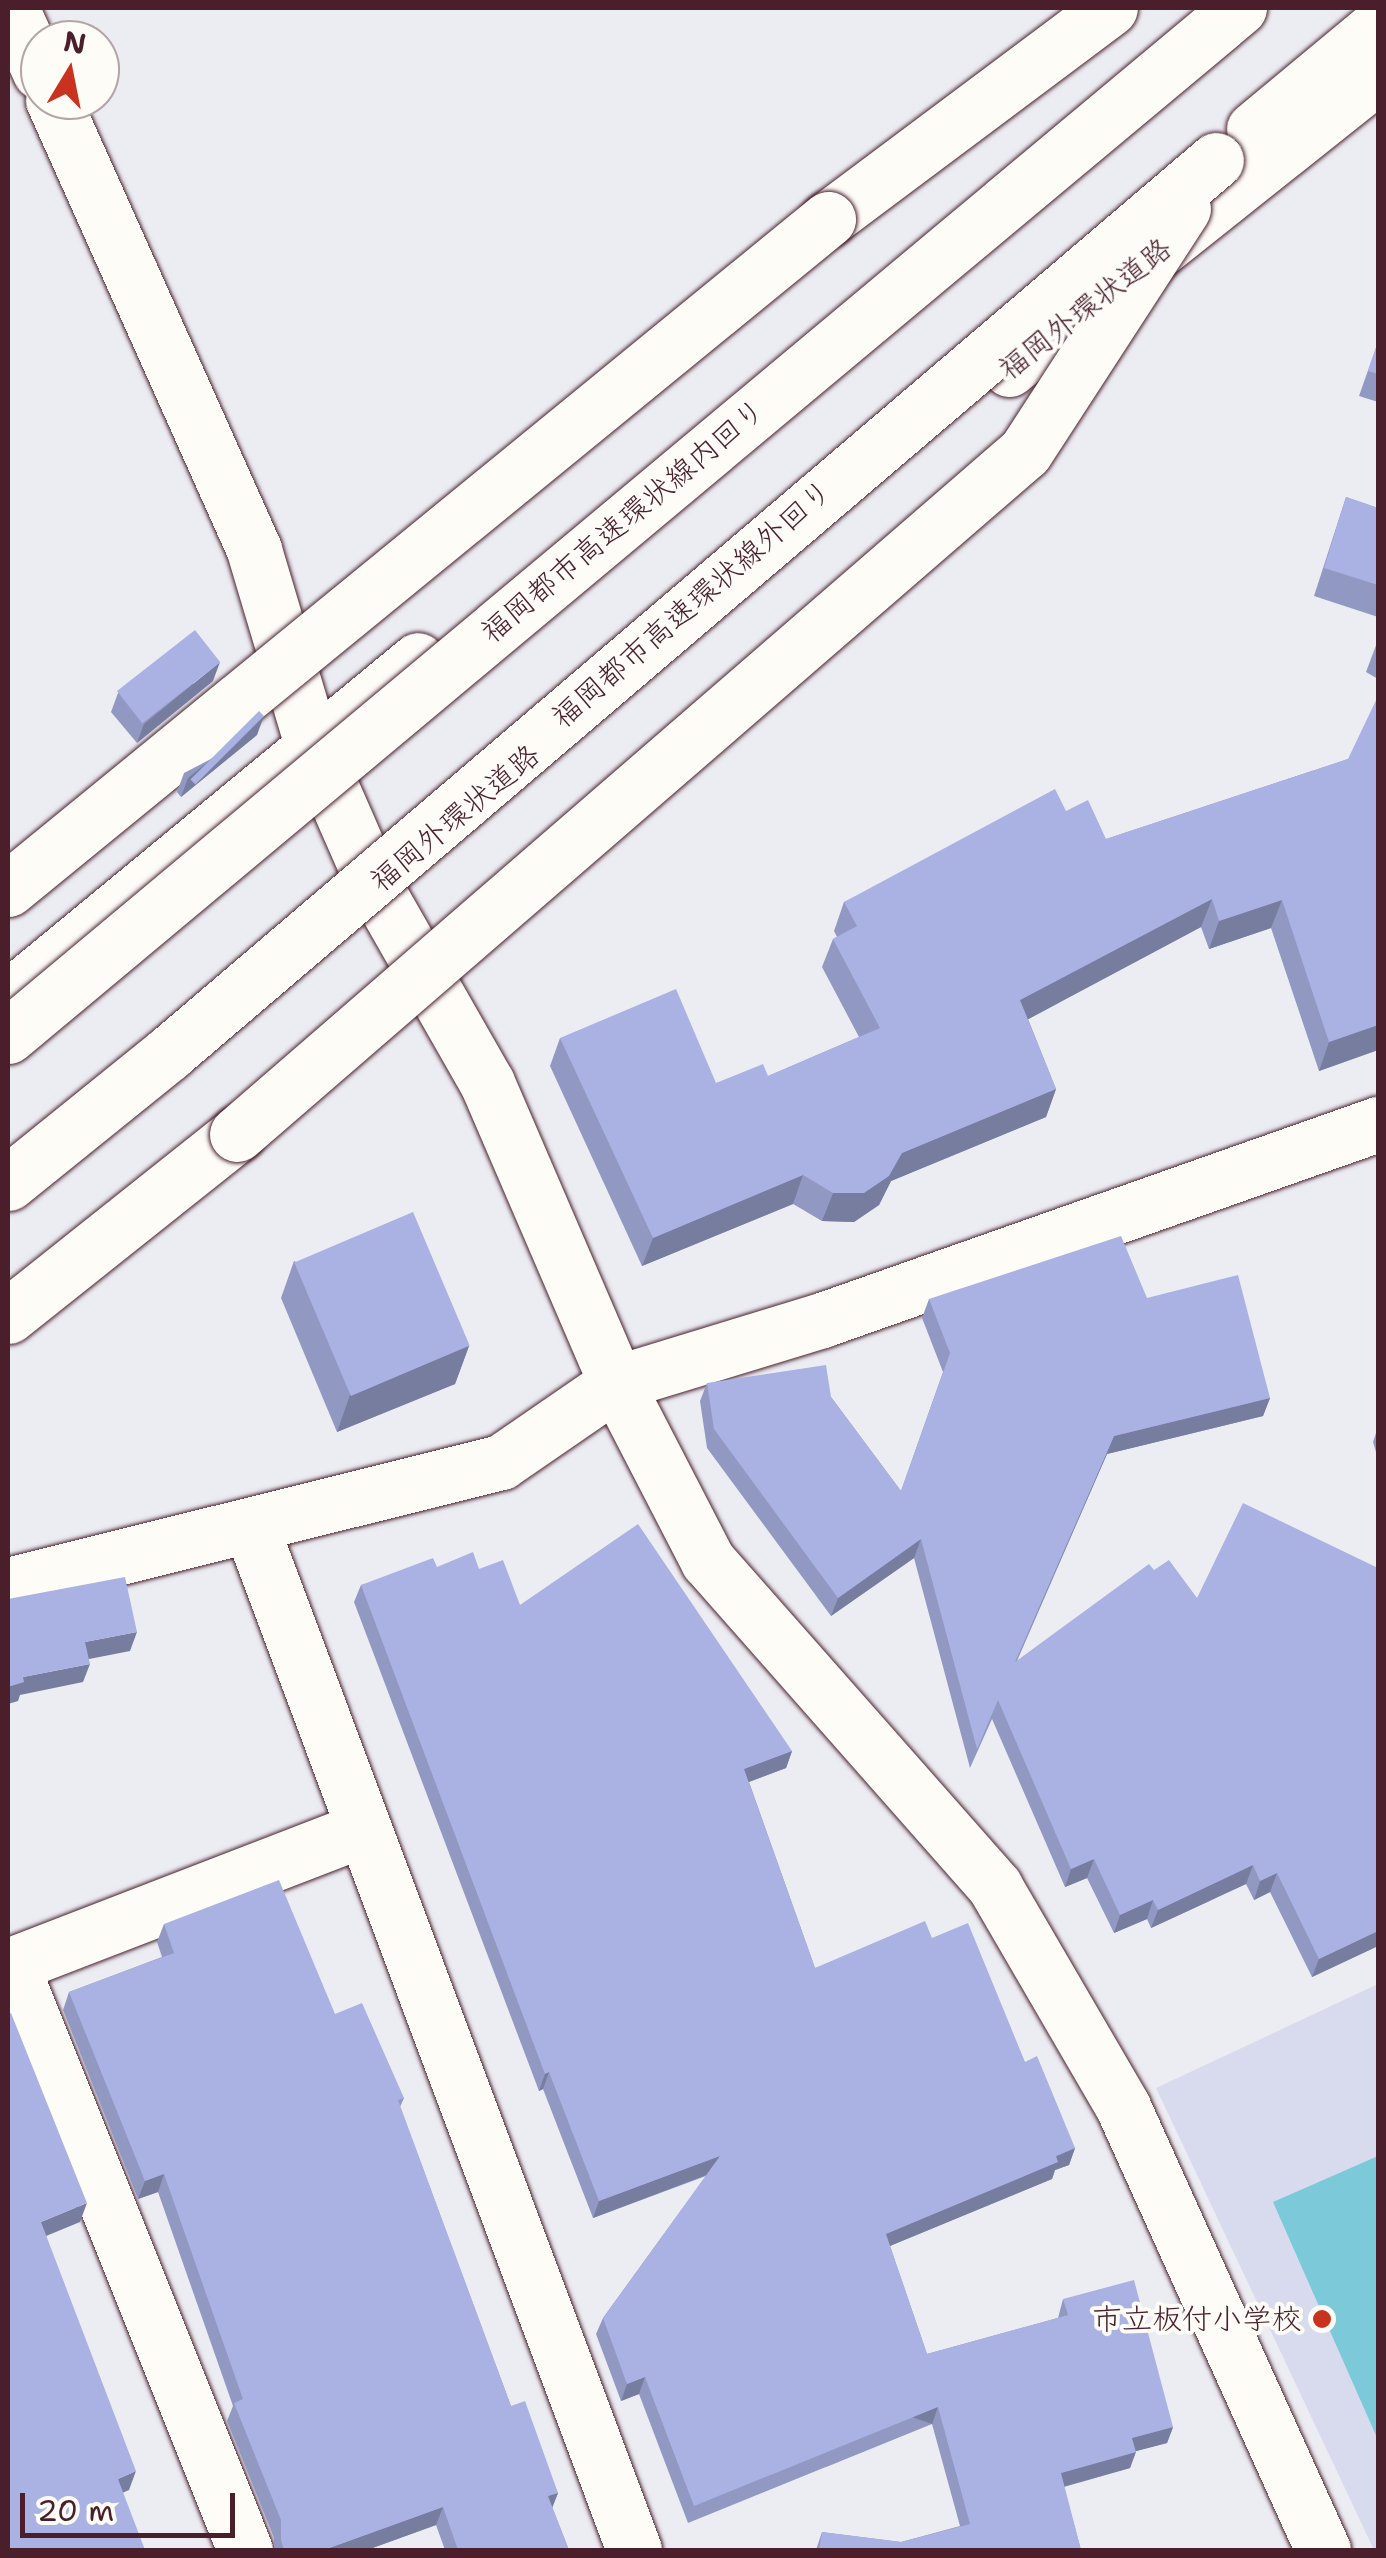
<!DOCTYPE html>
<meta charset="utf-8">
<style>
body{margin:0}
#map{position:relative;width:1386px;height:2558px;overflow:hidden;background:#ecedf3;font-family:"Shantell Sans","Klee One",sans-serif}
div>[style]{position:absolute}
.built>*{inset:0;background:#d8dbee}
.water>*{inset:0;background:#7cc9da}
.roads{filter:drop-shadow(0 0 2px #4a1f2b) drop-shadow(0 0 2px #4a1f2b)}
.street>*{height:55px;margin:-27.5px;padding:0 27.5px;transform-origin:27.5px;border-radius:27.5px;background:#fdfcf7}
.secondary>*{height:55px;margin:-27.5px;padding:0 27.5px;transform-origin:27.5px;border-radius:27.5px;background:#fdfcf7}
.highway>*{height:55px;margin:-27.5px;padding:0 27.5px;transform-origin:27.5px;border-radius:27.5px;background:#fdfcf7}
.bridges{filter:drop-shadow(0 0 2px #4a1f2b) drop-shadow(0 0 2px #4a1f2b)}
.highway-bridge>*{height:55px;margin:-27.5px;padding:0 27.5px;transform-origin:27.5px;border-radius:27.5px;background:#fdfcf7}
.wall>*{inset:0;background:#9199c3}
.shaded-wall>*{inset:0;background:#767d9f;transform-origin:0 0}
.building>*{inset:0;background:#a9b2e3;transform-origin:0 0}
.dots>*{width:28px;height:28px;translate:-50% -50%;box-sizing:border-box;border:5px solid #fdfcf7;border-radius:50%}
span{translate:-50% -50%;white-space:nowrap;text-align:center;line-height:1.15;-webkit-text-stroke:8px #fdfcf7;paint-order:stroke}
.street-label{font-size:30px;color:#4a1f2b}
.poi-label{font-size:30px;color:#4a1f2b}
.right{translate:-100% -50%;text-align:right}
.frame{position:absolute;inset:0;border:10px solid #4a1f2b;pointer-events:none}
.north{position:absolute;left:20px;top:20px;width:100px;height:100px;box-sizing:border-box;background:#fdfcf7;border:2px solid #b5a4a5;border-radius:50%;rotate:10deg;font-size:28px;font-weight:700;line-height:40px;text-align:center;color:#4a1f2b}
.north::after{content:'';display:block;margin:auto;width:35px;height:45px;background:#c8321e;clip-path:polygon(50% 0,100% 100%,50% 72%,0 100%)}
.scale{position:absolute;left:20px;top:2493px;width:215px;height:45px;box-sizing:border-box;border:5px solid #4a1f2b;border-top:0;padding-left:12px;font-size:30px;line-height:35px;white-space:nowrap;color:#4a1f2b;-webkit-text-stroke:8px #fdfcf7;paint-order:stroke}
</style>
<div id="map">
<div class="built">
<div style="clip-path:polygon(1378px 1984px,1378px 2550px,1374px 2550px,1156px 2088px)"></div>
</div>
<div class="water">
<div style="clip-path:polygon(1378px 2156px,1378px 2440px,1273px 2202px)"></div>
</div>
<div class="roads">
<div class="street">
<div style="left:616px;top:1383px;width:200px;rotate:62.7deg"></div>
<div style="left:708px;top:1561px;width:434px;rotate:48.6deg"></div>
<div style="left:995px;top:1887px;width:255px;rotate:59.8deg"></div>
<div style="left:1123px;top:2107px;width:486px;rotate:65.7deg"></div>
<div style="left:8px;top:1585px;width:508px;rotate:-14.01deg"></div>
<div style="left:501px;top:1462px;width:140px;rotate:-34.5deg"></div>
<div style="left:616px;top:1383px;width:215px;rotate:-17deg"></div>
<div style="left:822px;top:1320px;width:590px;rotate:-19.42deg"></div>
<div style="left:245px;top:2550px;width:630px;rotate:-111.8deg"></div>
<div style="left:11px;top:1965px;width:378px;rotate:-21.1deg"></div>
</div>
<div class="secondary">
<div style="left:11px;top:8px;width:70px;rotate:65.6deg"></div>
<div style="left:53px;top:100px;width:493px;rotate:65.9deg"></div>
<div style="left:254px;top:550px;width:202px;rotate:73.4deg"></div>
<div style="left:312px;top:744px;width:154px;rotate:66.3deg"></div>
<div style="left:374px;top:885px;width:228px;rotate:60.3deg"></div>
<div style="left:487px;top:1083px;width:327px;rotate:66.7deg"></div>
<div style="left:251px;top:1527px;width:1092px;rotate:69.47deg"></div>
</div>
<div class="highway">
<div style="left:1254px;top:129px;width:161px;rotate:-39.7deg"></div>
<div style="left:828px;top:219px;width:352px;rotate:-36.8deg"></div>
<div style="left:1009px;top:369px;width:471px;rotate:-38.5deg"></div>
<div style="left:8px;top:998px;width:531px;rotate:-39.5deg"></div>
<div style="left:8px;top:1316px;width:293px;rotate:-38.5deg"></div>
</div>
</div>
<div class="bridges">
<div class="highway-bridge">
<div style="left:8px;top:889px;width:1059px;rotate:-39.25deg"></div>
<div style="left:8px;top:1036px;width:1604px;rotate:-39.87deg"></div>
<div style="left:237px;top:1134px;width:1042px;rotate:-40.88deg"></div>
<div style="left:1025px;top:452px;width:290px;rotate:-57deg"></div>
<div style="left:8px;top:1183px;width:207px;rotate:-38.9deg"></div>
<div style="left:169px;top:1053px;width:1376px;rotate:-40.46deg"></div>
</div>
</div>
<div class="wall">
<div style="clip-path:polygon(1378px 342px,1378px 402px,1359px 396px)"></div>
<div style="clip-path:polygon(1346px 497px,1378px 508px,1378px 617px,1314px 596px)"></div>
<div style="clip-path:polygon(1378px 640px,1378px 679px,1366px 672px)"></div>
<div style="clip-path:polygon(213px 681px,137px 743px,111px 712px,118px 693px)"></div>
<div style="clip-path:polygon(257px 735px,181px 797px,177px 792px,184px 773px)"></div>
<div style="clip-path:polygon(1348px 759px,1378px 1050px,1319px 1071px,1271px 928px,1209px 949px,1201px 927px,1028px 1019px,1056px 1089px,1046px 1117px,891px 1181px,879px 1205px,854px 1222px,822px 1221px,793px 1204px,642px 1266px,550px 1066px,560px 1038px,716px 1083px,768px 1076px,859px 1037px,822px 967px,833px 939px,837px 937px,834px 931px,844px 902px,1066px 811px,1106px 839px)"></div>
<div style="clip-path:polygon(294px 1261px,469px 1346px,455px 1384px,337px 1432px,281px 1298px)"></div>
<div style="clip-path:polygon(1147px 1298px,1270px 1398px,1263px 1416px,1107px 1454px,1017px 1661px,1154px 1570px,1197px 1598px,1378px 1568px,1378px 1946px,1312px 1977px,1270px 1892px,1254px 1900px,1246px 1884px,1151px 1928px,1147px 1919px,1114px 1933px,1087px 1878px,1065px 1887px,992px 1719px,970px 1768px,914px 1558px,831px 1616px,707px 1448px,700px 1401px,707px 1383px,831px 1397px,901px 1491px,943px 1372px,922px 1318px,929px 1299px)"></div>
<div style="clip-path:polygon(1378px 1427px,1378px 1459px,1373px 1442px)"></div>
<div style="clip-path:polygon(437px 1567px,479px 1569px,520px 1605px,792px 1751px,786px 1768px,749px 1782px,815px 1968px,932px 1938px,1025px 2062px,1075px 2148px,1069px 2165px,1055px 2170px,1052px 2179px,890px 2246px,927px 2354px,1058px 2318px,1063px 2299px,1173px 2427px,1167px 2443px,1136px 2451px,1130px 2468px,1064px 2487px,1081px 2550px,816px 2550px,822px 2532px,901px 2542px,960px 2526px,932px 2424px,688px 2523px,639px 2394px,621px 2401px,596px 2334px,603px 2318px,706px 2176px,593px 2218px,543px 2089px,539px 2091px,354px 1602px,361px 1585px)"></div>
<div style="clip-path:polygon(164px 1924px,335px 2014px,404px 2098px,400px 2107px,511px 2406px,558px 2493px,552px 2507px,569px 2550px,445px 2550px,436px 2525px,367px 2550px,274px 2550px,274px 2538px,227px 2421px,233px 2406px,158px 2192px,138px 2199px,63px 2010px,69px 1992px,162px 1957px,157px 1942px)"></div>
</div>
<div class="shaded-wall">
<div style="clip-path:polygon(220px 662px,213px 681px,137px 743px,144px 724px)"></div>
<div style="clip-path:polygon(264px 716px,257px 735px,181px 797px,188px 778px)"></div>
<div style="clip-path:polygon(1212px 899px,1201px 927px,1010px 1029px,1020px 1000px)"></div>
<div style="clip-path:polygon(1282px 900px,1271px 928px,1209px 949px,1219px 921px)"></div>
<div style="clip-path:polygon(1378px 1025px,1378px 1050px,1319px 1071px,1329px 1042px)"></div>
<div style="clip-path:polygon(1056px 1089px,1046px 1117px,891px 1181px,879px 1205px,854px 1222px,822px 1221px,833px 1193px,902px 1153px)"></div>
<div style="clip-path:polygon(803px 1175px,793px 1204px,642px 1266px,653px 1238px)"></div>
<div style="clip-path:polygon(469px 1346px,455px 1384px,337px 1432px,350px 1395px)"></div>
<div style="clip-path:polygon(1270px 1398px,1263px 1416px,1107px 1454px,1008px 1680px,1114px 1436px)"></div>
<div style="clip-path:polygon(921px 1539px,914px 1558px,831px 1616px,838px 1598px)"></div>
<div style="clip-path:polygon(137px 1632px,130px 1651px,79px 1661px,85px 1642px)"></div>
<div style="clip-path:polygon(90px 1664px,83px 1682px,20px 1695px,18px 1701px,8px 1704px,8px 1687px,23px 1677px)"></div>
<div style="clip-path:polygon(792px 1751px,786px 1768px,738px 1786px,744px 1769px)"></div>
<div style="clip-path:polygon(1094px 1859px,1087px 1878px,1065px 1887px,1071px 1869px)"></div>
<div style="clip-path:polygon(1253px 1865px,1246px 1884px,1151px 1928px,1158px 1910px)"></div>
<div style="clip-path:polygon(1277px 1873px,1270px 1892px,1254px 1900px,1260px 1881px)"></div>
<div style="clip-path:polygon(1153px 1900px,1147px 1919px,1114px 1933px,1120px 1915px)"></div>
<div style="clip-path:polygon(1378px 1931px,1378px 1946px,1312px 1977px,1319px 1959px)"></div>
<div style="clip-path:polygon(549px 2072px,543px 2089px,539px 2091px,545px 2074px)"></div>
<div style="clip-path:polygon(1075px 2148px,1069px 2165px,1055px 2170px,1052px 2179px,880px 2250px,886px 2234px)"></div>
<div style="clip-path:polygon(720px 2156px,714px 2172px,593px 2218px,599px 2201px)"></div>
<div style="clip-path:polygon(164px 2174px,158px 2192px,138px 2199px,145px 2181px)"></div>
<div style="clip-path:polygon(87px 2203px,80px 2222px,34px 2241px,41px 2222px)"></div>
<div style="clip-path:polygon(645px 2377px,639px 2394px,621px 2401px,627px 2384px)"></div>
<div style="left:938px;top:2407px;width:18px;height:263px;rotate:109deg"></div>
<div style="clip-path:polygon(1173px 2427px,1167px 2443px,1125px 2454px,1132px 2438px)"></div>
<div style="clip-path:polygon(1136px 2452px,1130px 2468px,1055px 2489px,1061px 2473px)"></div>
<div style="clip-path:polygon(136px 2471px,129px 2490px,111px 2498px,118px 2479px)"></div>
<div style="clip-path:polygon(558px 2493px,551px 2511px,548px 2496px)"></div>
<div style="clip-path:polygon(443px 2507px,436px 2525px,367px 2550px,324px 2550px)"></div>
</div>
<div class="building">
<div style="clip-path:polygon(1378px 342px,1378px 374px,1368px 371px)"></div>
<div style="clip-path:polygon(1346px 497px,1378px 508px,1378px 585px,1324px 568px)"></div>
<div style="left:195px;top:630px;width:41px;height:99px;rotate:52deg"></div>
<div style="clip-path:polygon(1378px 696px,1378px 1025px,1329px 1042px,1282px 900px,1219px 921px,1212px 899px,1020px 1000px,1056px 1089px,902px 1153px,889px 1176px,864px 1193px,833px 1193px,803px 1175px,653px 1238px,560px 1038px,676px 989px,716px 1083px,763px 1064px,768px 1076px,880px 1028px,833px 939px,857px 926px,844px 902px,1055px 789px,1066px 811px,1088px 800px,1106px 839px,1348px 759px)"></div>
<div style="left:259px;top:711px;width:7px;height:97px;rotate:45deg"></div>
<div style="left:413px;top:1212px;width:145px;height:129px;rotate:67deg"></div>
<div style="clip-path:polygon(1121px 1236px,1147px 1298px,1238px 1275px,1270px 1398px,1114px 1436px,1015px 1662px,1149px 1564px,1154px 1570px,1169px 1560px,1197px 1598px,1243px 1503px,1378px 1568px,1378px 1931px,1319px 1959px,1277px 1873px,1260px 1881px,1253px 1865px,1158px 1910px,1153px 1900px,1120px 1915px,1094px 1859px,1071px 1869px,998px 1700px,977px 1749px,921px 1539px,838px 1598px,714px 1429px,707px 1383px,826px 1365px,831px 1397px,901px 1491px,950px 1353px,929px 1299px)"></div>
<div style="clip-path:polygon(638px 1524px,792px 1751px,744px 1769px,815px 1968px,925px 1921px,932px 1938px,968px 1923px,1025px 2062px,1037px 2056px,1075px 2148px,1056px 2156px,1058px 2162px,886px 2234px,927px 2354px,1068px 2315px,1063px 2299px,1134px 2280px,1173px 2427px,1132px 2438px,1136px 2452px,1061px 2473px,1081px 2550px,819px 2550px,822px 2532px,901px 2542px,970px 2524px,938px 2407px,694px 2506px,645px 2377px,627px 2384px,603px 2318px,720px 2156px,599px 2201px,549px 2072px,545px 2074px,361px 1585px,433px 1558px,437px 1567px,473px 1552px,479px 1569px,503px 1560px,520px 1605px)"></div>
<div style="clip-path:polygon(125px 1577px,137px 1632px,85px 1642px,90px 1664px,23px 1677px,24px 1682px,8px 1687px,8px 1599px)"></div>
<div style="clip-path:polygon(279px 1880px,335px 2014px,362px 2003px,404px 2098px,398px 2100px,511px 2406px,525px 2401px,558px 2493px,548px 2496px,569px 2550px,458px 2550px,443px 2507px,324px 2550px,284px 2550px,281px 2540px,281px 2520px,234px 2403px,243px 2399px,164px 2174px,145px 2181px,69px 1992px,174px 1953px,164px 1924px)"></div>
<div style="clip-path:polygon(11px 2013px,87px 2203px,41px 2222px,136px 2471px,118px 2479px,145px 2550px,8px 2550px,8px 2015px)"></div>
</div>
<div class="dots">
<div style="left:1322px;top:2319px;background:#c8321e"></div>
</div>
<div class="street-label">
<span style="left:1085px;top:309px;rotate:-38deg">福岡外環状道路</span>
<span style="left:623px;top:521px;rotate:-40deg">福岡都市高速環状線内回り</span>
<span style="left:692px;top:604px;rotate:-41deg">福岡都市高速環状線外回り</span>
<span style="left:455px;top:818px;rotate:-40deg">福岡外環状道路</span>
</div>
<div class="poi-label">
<span class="right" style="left:1302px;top:2319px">市立板付小学校</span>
</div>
<div class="frame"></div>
<div class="north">N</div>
<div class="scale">20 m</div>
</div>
